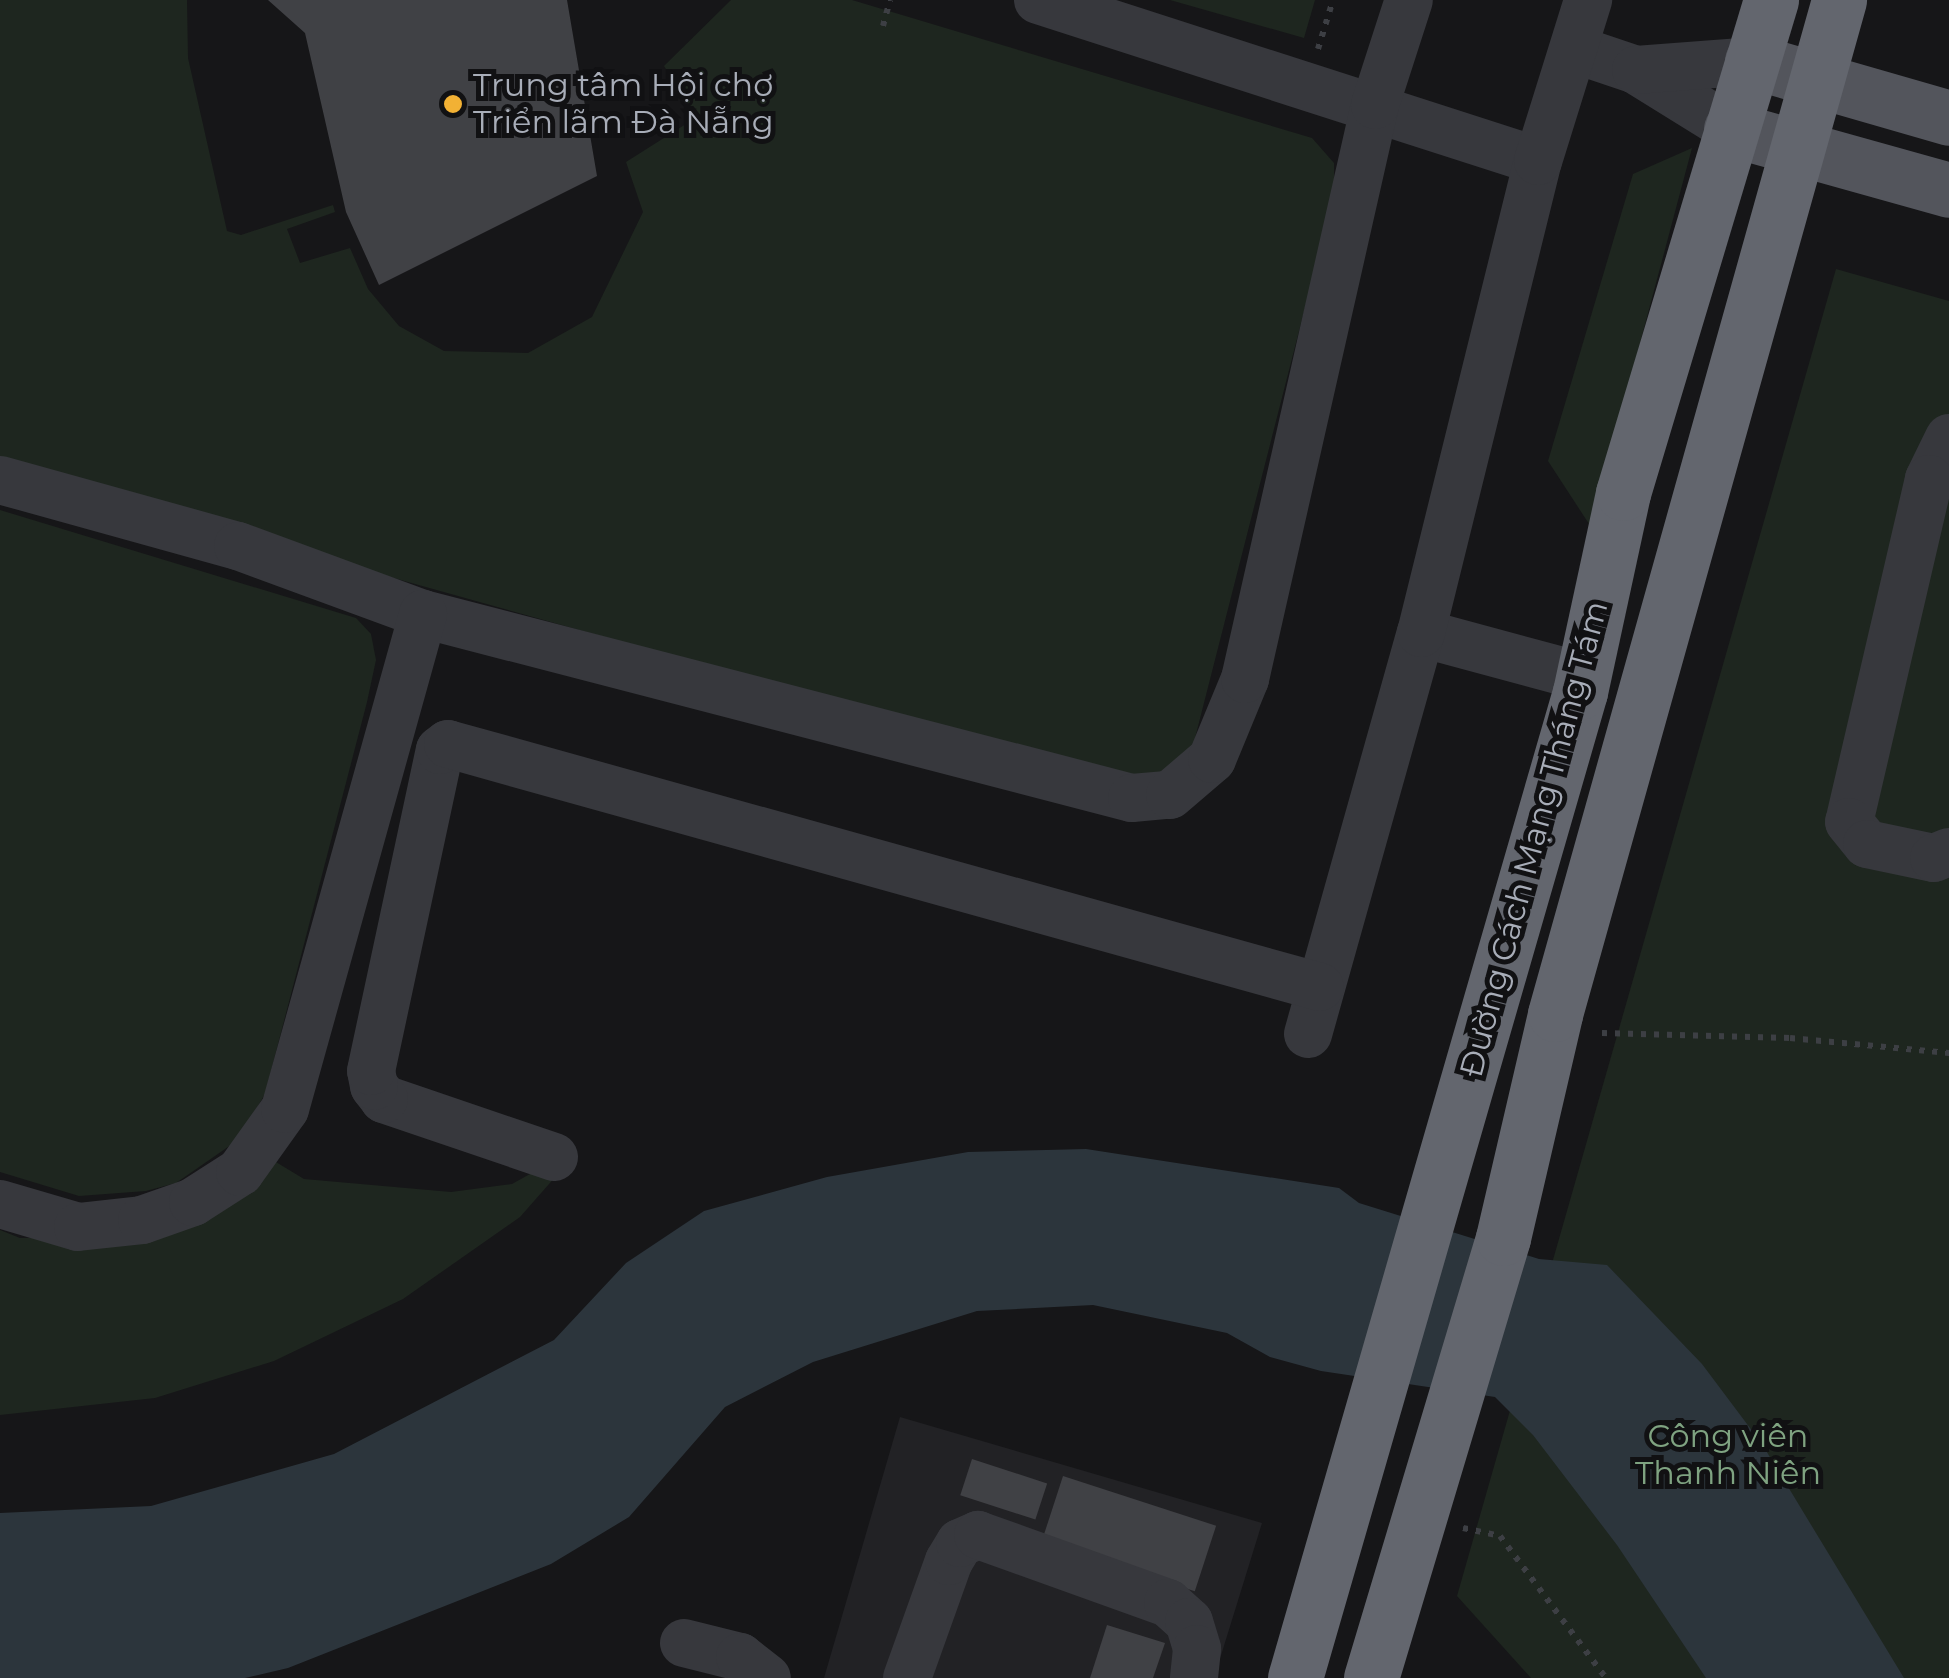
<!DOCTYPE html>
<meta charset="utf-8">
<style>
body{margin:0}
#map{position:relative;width:1949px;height:1678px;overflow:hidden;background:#161618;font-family:Montserrat,sans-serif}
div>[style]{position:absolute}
.built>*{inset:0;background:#222225}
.green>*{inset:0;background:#1e261f}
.water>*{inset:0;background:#2c353c}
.building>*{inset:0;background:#404145;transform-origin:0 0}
.path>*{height:6px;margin-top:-3px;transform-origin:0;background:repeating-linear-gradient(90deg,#3d3f44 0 5px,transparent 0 13px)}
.minor>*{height:48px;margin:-24px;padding:0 24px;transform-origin:24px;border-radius:24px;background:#37383d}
.major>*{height:55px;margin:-27.5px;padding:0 27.5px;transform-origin:27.5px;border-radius:27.5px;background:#53555c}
.highway>*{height:55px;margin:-27.5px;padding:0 27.5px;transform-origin:27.5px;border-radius:27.5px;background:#63666e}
.dots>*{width:28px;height:28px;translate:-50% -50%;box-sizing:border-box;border:5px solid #111113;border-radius:50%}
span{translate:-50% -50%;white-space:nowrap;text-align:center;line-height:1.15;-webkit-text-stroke:10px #111113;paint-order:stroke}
.poi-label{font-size:32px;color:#a8adb8}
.left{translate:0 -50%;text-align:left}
.street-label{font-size:32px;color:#a8adb8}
.park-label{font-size:32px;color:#7fa381}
</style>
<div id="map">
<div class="built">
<div style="clip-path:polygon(900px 1417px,1262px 1523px,1214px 1678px,824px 1678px)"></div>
</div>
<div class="green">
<div style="clip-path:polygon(0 0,187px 0,188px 58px,227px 231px,241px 235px,333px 205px,335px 212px,287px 229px,300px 263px,350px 248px,368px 289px,399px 326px,444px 351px,528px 353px,592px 317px,643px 212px,626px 162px,697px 117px,664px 66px,731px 0,852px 0,1312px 138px,1334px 163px,1334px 194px,1194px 742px,1180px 768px,1130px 784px,0 468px)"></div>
<div style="clip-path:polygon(1170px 0,1315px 0,1304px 38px)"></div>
<div style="clip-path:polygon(1692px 148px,1591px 527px,1548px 461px,1633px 174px)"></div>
<div style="clip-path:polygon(1836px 269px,1949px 301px,1949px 1678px,1531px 1678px,1457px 1596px)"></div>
<div style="clip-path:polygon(0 510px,356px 618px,371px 634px,376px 660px,367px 702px,265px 1094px,238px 1140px,176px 1183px,146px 1191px,79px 1196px,0 1172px)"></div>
<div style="clip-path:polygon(261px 1153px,304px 1179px,451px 1192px,512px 1184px,548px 1164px,564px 1167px,520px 1217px,403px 1299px,274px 1361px,155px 1398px,0 1415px,0 1230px,20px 1238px,76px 1238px)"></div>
</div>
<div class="water">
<div style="clip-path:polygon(1086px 1149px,1339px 1188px,1359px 1203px,1539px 1259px,1607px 1265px,1702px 1364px,1762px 1444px,1904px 1678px,1706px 1678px,1617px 1545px,1533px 1435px,1495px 1397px,1321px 1371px,1270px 1357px,1227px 1333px,1093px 1305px,977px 1311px,813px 1362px,725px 1407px,629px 1517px,551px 1564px,288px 1668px,245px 1678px,0 1678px,0 1513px,151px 1506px,334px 1454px,554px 1340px,626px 1263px,704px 1211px,827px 1177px,968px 1152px)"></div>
</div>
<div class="building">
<div style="clip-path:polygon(268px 0,567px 0,597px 176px,379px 285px,346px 212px,305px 33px)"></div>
<div style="left:972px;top:1459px;width:79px;height:38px;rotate:18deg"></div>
<div style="left:1063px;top:1476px;width:161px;height:69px;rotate:18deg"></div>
<div style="clip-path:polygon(1107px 1625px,1165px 1643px,1153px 1678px,1090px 1678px)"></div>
</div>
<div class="path">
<div style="left:883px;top:26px;width:27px;rotate:-75deg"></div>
<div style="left:1318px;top:49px;width:51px;rotate:-73deg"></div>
<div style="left:1602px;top:1033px;width:188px;rotate:1.5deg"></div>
<div style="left:1790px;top:1038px;width:160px;rotate:5.4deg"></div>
<div style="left:1463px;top:1528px;width:38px;rotate:12deg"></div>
<div style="left:1500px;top:1536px;width:177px;rotate:53.3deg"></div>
</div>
<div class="minor">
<div style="left:1038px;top:0;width:525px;rotate:17.85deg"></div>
<div style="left:1574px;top:49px;width:65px;rotate:18.7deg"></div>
<div style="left:1636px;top:70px;width:112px;rotate:31.8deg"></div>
<div style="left:1636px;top:70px;width:116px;rotate:-4.4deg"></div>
<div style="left:1949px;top:438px;width:46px;rotate:116deg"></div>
<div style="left:1929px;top:479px;width:352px;rotate:103.1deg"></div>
<div style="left:1849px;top:822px;width:28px;rotate:51deg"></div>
<div style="left:1867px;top:844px;width:68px;rotate:11.8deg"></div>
<div style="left:1934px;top:858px;width:16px;rotate:-22deg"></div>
<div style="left:0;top:480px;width:247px;rotate:15.5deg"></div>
<div style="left:238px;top:546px;width:197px;rotate:20.2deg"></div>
<div style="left:423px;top:614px;width:732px;rotate:14.55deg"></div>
<div style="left:1132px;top:798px;width:38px;rotate:-5deg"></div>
<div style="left:1170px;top:795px;width:55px;rotate:-40.6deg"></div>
<div style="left:1212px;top:759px;width:87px;rotate:-67.6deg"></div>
<div style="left:1245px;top:679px;width:589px;rotate:-77.24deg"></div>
<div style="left:1375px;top:105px;width:110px;rotate:-72.1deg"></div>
<div style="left:1421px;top:633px;width:169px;rotate:15.1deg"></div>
<div style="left:1308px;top:1034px;width:417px;rotate:-74.3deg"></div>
<div style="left:1421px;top:633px;width:486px;rotate:-76.1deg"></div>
<div style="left:1538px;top:161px;width:169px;rotate:-72.7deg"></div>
<div style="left:554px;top:1157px;width:180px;rotate:-161.2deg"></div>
<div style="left:384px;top:1099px;width:16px;rotate:-128deg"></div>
<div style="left:374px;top:1086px;width:15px;rotate:-101deg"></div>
<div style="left:371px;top:1071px;width:328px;rotate:-77.9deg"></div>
<div style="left:440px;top:750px;width:10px;rotate:-37deg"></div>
<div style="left:448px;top:744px;width:905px;rotate:15.57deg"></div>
<div style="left:0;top:1204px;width:81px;rotate:16.4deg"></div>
<div style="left:78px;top:1227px;width:64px;rotate:-6.2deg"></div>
<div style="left:142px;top:1220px;width:54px;rotate:-19.4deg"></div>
<div style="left:193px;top:1202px;width:56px;rotate:-32.6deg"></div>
<div style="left:240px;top:1172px;width:77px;rotate:-54.5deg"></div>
<div style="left:285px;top:1109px;width:514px;rotate:-74.42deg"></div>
<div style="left:684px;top:1643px;width:58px;rotate:14deg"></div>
<div style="left:740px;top:1657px;width:34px;rotate:38deg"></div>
<div style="left:907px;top:1678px;width:124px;rotate:-70.3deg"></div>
<div style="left:949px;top:1561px;width:21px;rotate:-59deg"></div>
<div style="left:960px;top:1543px;width:20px;rotate:-24deg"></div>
<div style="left:978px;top:1535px;width:202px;rotate:19.7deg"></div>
<div style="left:1168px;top:1603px;width:28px;rotate:42deg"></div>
<div style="left:1189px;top:1622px;width:28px;rotate:73deg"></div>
<div style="left:1197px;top:1649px;width:29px;rotate:96deg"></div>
</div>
<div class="major">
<div style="left:1752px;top:61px;width:205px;rotate:16.1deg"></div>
<div style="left:1731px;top:129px;width:226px;rotate:15.6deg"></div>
</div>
<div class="highway">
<div style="left:1295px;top:1678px;width:1026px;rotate:-73.88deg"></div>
<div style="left:1580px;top:692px;width:204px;rotate:-77.8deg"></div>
<div style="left:1623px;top:493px;width:515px;rotate:-73.29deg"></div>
<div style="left:1371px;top:1678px;width:459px;rotate:-73.3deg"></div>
<div style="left:1503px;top:1238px;width:230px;rotate:-76.9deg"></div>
<div style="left:1555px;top:1014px;width:1053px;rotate:-74.35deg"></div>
</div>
<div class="dots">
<div style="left:453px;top:104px;background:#f2b134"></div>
</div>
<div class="poi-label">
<span class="left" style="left:473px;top:104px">Trung tâm Hội chợ<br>Triển lãm Đà Nẵng</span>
</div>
<div class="street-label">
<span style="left:1534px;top:839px;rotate:-75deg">Đường Cách Mạng Tháng Tám</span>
</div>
<div class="park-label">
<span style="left:1728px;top:1455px">Công viên<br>Thanh Niên</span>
</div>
</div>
